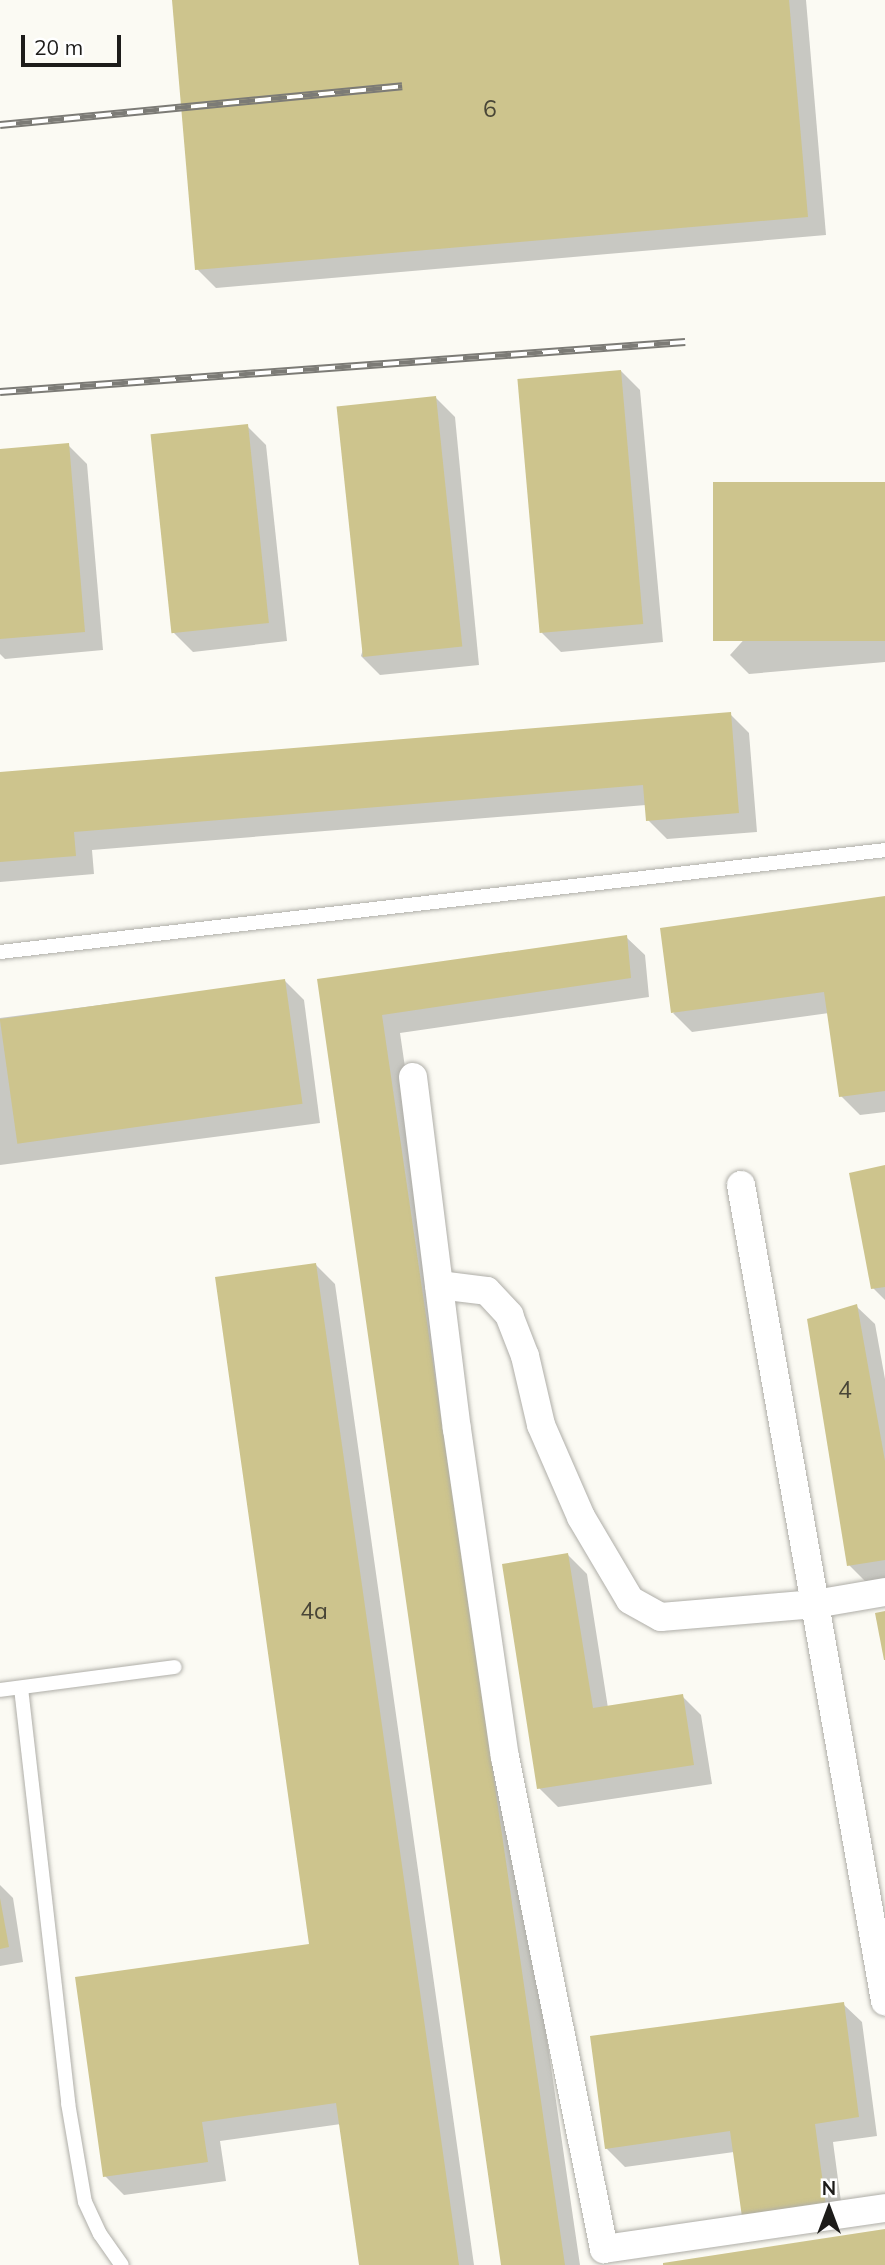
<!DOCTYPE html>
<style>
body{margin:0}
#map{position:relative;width:885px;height:2265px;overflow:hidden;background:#fbfaf3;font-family:Mulish,sans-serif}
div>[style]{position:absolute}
.shadow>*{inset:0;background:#0003}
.building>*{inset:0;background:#cdc48d;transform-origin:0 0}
.roads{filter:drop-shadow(0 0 2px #afaea8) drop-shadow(0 0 2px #afaea8)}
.service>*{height:14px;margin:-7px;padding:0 7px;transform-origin:7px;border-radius:7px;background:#fff}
.minor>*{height:28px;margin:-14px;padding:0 14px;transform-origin:14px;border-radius:14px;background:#fff}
.rail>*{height:8px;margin-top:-4px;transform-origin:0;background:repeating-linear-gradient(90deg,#fff 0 16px,#7c7b76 0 32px);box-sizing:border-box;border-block:2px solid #7c7b76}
span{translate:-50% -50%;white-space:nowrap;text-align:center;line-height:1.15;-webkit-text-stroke:5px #fff;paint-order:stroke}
.number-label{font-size:23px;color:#494637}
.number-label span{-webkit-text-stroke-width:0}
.north{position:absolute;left:794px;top:2174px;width:70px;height:70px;-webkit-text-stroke:5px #fff;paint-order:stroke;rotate:0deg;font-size:19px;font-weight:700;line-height:28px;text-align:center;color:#1d1c1a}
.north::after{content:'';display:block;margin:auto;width:24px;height:32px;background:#1d1c1a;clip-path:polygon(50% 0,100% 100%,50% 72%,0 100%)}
.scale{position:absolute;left:21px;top:35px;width:100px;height:32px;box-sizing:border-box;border:4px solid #1d1c1a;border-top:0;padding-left:9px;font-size:21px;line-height:24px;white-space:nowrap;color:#1d1c1a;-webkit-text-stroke:5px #fff;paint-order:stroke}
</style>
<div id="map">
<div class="shadow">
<div style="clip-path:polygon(173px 0,806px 0,826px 235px,216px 288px,197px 269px)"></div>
<div style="clip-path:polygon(621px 371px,640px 390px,663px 642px,561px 652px,542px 633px)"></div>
<div style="clip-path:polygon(436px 398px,455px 417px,479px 665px,380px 675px,361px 656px)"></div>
<div style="clip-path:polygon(247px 426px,266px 445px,287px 641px,193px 652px,174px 633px)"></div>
<div style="clip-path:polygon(68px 445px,87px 464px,103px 650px,5px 659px,0 654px,0 451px)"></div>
<div style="clip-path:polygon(885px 484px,885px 662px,749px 674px,730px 655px)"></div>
<div style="clip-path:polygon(730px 714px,749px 733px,757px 832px,667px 839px,648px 820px,646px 805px,92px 850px,94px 874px,0 882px,0 774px)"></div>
<div style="clip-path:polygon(885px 898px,885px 1112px,860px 1115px,841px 1096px,829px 1013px,692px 1032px,673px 1013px)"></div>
<div style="clip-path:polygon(626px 937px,645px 955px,649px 997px,400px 1033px,580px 2265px,503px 2265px,319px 981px)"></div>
<div style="clip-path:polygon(285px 981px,304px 1000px,320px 1123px,0 1165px,0 1018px)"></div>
<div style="clip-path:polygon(885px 1167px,885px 1300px,873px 1288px)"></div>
<div style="clip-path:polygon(316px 1265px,335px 1284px,474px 2265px,361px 2265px,341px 2124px,220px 2141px,226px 2181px,124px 2195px,105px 2176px,311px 1946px)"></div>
<div style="clip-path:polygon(856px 1306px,875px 1324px,885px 1379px,885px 1581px,868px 1584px,849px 1565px)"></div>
<div style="clip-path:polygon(568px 1555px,587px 1574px,608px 1708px,682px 1696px,701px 1715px,712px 1784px,558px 1807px,539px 1788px)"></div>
<div style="clip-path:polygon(0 1885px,13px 1898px,23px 1962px,0 1966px)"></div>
<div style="clip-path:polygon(843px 2004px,862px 2022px,877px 2136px,833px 2142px,844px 2224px,734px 2152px,625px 2167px,606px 2148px)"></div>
</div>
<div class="building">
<div style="clip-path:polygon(172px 0,789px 0,808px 217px,195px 270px)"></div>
<div style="left:621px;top:370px;width:255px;height:104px;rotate:85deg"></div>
<div style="left:436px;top:396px;width:252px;height:100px;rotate:84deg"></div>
<div style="left:248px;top:424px;width:200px;height:98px;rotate:84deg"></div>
<div style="clip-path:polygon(69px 443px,85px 632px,0 639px,0 449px)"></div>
<div style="left:885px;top:482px;width:159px;height:172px;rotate:90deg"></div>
<div style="clip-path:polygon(731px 712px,739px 813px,646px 821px,643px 785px,74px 832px,76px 856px,0 862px,0 772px)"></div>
<div style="clip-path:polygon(885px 896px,885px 1091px,839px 1097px,824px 992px,671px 1013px,660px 928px)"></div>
<div style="clip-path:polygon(627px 935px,631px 978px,382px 1015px,565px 2265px,501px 2265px,317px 979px)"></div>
<div style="left:285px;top:979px;width:126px;height:288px;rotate:82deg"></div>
<div style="clip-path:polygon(885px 1165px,885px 1287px,871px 1289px,849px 1173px)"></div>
<div style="clip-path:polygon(316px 1263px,459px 2265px,359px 2265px,336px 2103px,202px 2122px,208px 2162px,103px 2177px,75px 1977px,309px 1944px,215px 1277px)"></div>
<div style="clip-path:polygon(857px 1304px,885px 1461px,885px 1560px,847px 1566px,807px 1319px)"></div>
<div style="clip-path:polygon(568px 1553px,593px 1708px,683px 1694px,694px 1765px,537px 1789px,502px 1564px)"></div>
<div style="clip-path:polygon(885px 1611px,885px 1660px,884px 1660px,875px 1613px)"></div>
<div style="clip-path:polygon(0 1898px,9px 1947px,0 1949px)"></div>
<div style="clip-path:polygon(844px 2002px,859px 2117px,815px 2124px,826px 2206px,742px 2217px,730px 2131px,605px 2149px,590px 2036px)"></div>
<div style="clip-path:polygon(885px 2229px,885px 2265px,663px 2265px,663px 2263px)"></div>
</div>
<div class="roads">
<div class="service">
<div style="left:0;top:952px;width:891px;rotate:-6.57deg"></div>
<div style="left:21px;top:1688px;width:418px;rotate:83.5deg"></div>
<div style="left:68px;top:2103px;width:100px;rotate:80.3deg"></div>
<div style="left:85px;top:2202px;width:35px;rotate:65deg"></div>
<div style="left:100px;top:2234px;width:38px;rotate:55deg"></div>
<div style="left:0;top:1690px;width:176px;rotate:-7.5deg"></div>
</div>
<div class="minor">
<div style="left:413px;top:1077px;width:355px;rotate:82.9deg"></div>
<div style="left:457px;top:1429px;width:331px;rotate:81.7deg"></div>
<div style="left:505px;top:1757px;width:502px;rotate:78.62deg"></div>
<div style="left:604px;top:2249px;width:284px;rotate:-8.3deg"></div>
<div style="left:741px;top:1185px;width:829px;rotate:79.99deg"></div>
<div style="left:439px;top:1285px;width:48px;rotate:7.1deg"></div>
<div style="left:487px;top:1291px;width:33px;rotate:47deg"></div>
<div style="left:509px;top:1315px;width:44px;rotate:68.7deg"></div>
<div style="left:525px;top:1356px;width:71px;rotate:76.9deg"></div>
<div style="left:541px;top:1425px;width:100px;rotate:66.5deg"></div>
<div style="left:581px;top:1517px;width:96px;rotate:59.4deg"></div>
<div style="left:630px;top:1600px;width:35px;rotate:29deg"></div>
<div style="left:661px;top:1617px;width:155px;rotate:-4.8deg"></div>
<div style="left:815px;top:1604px;width:71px;rotate:-9.7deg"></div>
</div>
</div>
<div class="rail">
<div style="left:0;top:125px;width:404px;rotate:-5.5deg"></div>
<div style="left:0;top:392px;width:687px;rotate:-4.17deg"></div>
</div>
<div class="number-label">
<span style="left:490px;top:109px">6</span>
<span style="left:845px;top:1390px">4</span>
<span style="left:314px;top:1611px">4a</span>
</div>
<div class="north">N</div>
<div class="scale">20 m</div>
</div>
